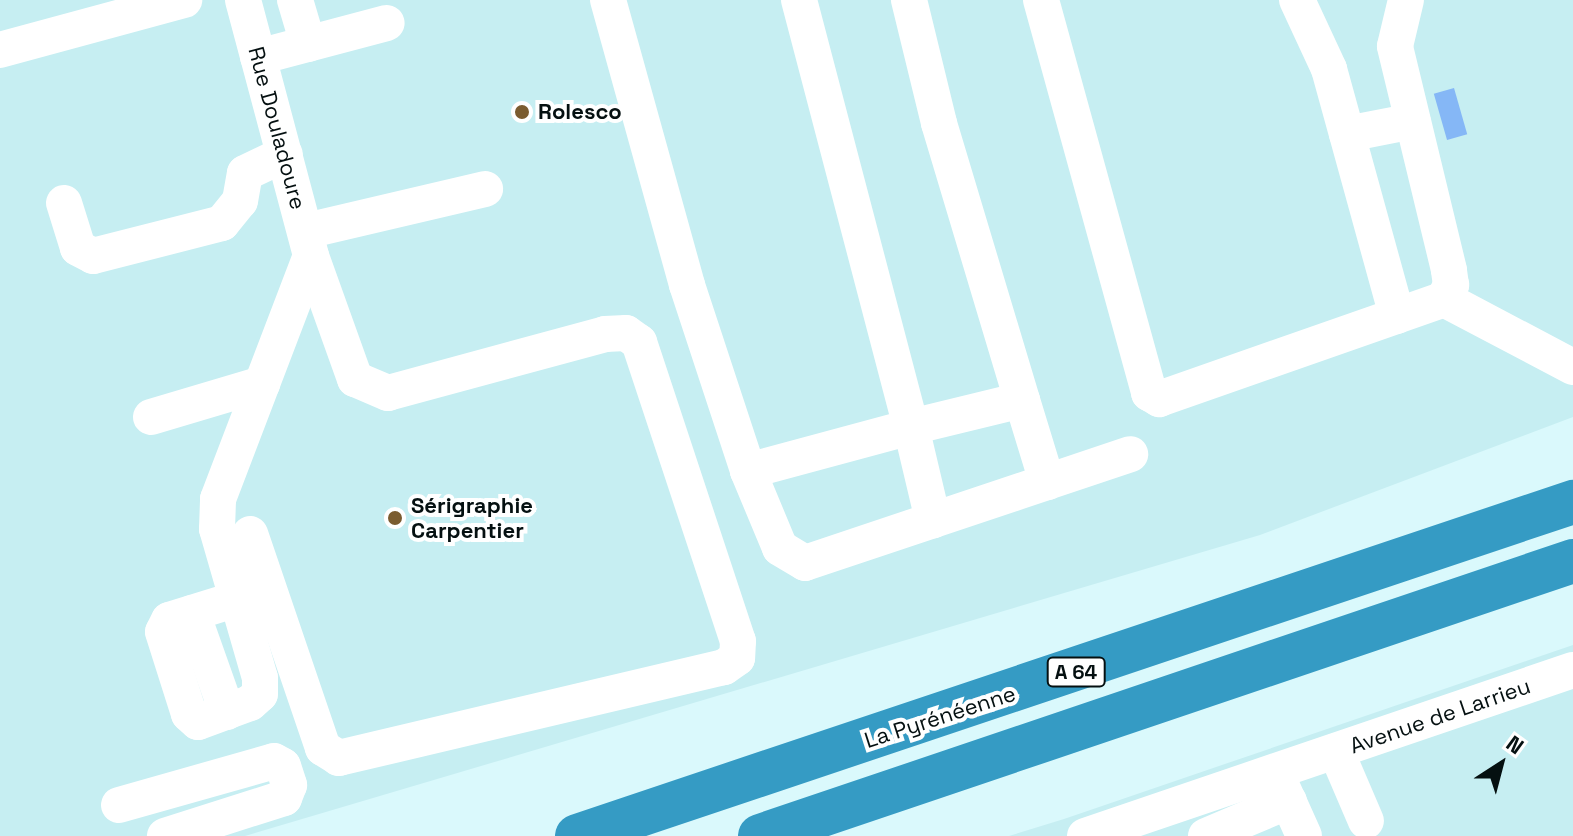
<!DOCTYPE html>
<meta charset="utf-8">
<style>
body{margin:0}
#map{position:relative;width:1573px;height:836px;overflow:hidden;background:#daf9fc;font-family:"Space Grotesk",sans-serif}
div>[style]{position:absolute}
.built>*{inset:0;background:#c6eef2}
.water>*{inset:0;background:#85b7f6;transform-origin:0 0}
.minor>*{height:36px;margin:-18px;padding:0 18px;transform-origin:18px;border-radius:18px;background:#fff}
.highway>*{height:44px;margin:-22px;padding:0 22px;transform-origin:22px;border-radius:22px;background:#359bc4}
.dots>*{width:22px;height:22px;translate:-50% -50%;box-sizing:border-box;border:4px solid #fff;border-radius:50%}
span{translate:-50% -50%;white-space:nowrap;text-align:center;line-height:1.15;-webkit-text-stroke:8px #fff;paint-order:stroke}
.shield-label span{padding:2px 6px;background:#fff;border:2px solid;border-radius:6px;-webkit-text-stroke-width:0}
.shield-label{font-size:20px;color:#051011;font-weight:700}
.poi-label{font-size:22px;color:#051011;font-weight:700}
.left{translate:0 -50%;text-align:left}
.street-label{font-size:22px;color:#051011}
.north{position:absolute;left:1461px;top:724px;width:80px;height:80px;-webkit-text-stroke:6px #fff;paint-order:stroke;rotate:36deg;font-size:22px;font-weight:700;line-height:32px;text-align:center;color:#051011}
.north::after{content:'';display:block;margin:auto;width:28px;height:36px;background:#051011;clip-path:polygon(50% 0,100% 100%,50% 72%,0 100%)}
</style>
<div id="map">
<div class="built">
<div style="clip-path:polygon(0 0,1573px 0,1573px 417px,1260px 535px,245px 836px,0 836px)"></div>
<div style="clip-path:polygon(1573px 645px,1573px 836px,1009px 836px,1064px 819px)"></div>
</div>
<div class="water">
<div style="left:1454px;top:88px;width:48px;height:21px;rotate:74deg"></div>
</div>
<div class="minor">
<div style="left:243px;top:0;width:265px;rotate:75.1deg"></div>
<div style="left:311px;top:256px;width:131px;rotate:70.3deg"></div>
<div style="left:355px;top:379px;width:36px;rotate:23deg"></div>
<div style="left:388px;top:393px;width:225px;rotate:-15.2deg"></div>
<div style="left:605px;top:334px;width:21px;rotate:-3deg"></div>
<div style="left:626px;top:333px;width:16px;rotate:35deg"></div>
<div style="left:639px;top:342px;width:315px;rotate:71.7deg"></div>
<div style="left:738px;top:641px;width:17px;rotate:93deg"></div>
<div style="left:737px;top:658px;width:16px;rotate:145deg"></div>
<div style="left:724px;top:667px;width:396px;rotate:166.7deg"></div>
<div style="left:339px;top:758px;width:19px;rotate:-148deg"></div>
<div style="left:323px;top:748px;width:226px;rotate:-108.8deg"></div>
<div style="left:295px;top:0;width:46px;rotate:73.5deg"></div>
<div style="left:608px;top:0;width:296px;rotate:74.5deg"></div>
<div style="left:687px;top:285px;width:196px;rotate:71.8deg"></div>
<div style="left:748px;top:471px;width:83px;rotate:67.4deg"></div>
<div style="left:780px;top:548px;width:29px;rotate:31deg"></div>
<div style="left:805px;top:563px;width:343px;rotate:-18.5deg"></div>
<div style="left:799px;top:0;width:441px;rotate:75.3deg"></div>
<div style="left:911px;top:427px;width:114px;rotate:-13.7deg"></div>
<div style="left:1022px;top:400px;width:289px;rotate:-106.7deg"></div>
<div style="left:939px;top:123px;width:127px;rotate:-103.7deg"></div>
<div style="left:1041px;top:0;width:408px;rotate:74.6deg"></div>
<div style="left:1149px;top:393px;width:12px;rotate:31deg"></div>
<div style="left:1159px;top:399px;width:302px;rotate:-19.3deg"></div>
<div style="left:1444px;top:299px;width:16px;rotate:-63deg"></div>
<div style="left:1451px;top:285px;width:15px;rotate:-98deg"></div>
<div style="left:1449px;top:270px;width:230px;rotate:-103.6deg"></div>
<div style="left:1395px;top:46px;width:47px;rotate:-76.6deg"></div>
<div style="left:1297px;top:0;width:76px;rotate:65.1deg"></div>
<div style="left:1329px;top:69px;width:256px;rotate:74.6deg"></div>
<div style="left:0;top:50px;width:191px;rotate:-15.2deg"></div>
<div style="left:258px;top:57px;width:133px;rotate:-14.8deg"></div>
<div style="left:1347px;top:134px;width:67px;rotate:-11.1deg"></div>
<div style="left:64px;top:203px;width:47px;rotate:72.7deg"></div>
<div style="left:78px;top:248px;width:17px;rotate:28deg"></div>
<div style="left:93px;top:256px;width:133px;rotate:-14.3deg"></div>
<div style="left:222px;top:223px;width:28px;rotate:-51deg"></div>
<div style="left:240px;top:201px;width:28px;rotate:-80deg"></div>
<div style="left:245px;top:173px;width:44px;rotate:-25.4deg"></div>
<div style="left:306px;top:231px;width:184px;rotate:-13.2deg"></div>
<div style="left:1444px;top:299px;width:146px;rotate:27.8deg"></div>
<div style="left:1022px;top:400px;width:86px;rotate:73deg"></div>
<div style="left:151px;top:417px;width:116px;rotate:-16.6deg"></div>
<div style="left:748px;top:471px;width:169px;rotate:-15.1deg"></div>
<div style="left:911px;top:427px;width:96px;rotate:76.7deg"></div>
<div style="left:237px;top:599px;width:71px;rotate:162.8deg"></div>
<div style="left:169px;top:620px;width:13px;rotate:117deg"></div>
<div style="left:163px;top:632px;width:86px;rotate:72.4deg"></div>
<div style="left:189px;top:714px;width:12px;rotate:42deg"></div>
<div style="left:198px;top:722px;width:55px;rotate:-20.1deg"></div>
<div style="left:250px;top:703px;width:13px;rotate:-42deg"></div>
<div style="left:260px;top:694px;width:16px;rotate:-90deg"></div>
<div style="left:260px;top:678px;width:155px;rotate:-106.1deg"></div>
<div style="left:217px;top:529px;width:30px;rotate:-88deg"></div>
<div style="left:218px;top:499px;width:260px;rotate:-69.1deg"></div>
<div style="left:192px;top:613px;width:105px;rotate:70.5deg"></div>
<div style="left:1336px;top:751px;width:76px;rotate:66.8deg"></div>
<div style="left:1279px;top:780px;width:61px;rotate:65.9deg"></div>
<div style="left:119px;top:805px;width:161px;rotate:-15.8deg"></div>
<div style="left:274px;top:761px;width:10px;rotate:29deg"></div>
<div style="left:283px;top:766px;width:20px;rotate:72deg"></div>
<div style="left:289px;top:785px;width:14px;rotate:111deg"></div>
<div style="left:284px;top:798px;width:125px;rotate:162.3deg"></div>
<div style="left:1085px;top:836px;width:515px;rotate:-18.79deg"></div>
<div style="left:1206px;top:836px;width:90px;rotate:-22.9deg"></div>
</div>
<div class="highway">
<div style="left:577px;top:836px;width:1051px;rotate:-18.54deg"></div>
<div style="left:760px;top:836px;width:858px;rotate:-18.69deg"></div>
</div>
<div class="dots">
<div style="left:522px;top:112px;background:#7a5c30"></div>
<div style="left:395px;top:518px;background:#7a5c30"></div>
</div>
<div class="shield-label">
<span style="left:1076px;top:672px">A 64</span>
</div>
<div class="poi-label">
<span class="left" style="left:538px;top:112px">Rolesco</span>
<span class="left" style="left:411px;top:518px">Sérigraphie<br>Carpentier</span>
</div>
<div class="street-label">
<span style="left:277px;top:128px;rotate:75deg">Rue Douladoure</span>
<span style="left:1440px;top:716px;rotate:-19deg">Avenue de Larrieu</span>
<span style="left:940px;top:717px;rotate:-18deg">La Pyrénéenne</span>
</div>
<div class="north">N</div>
</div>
